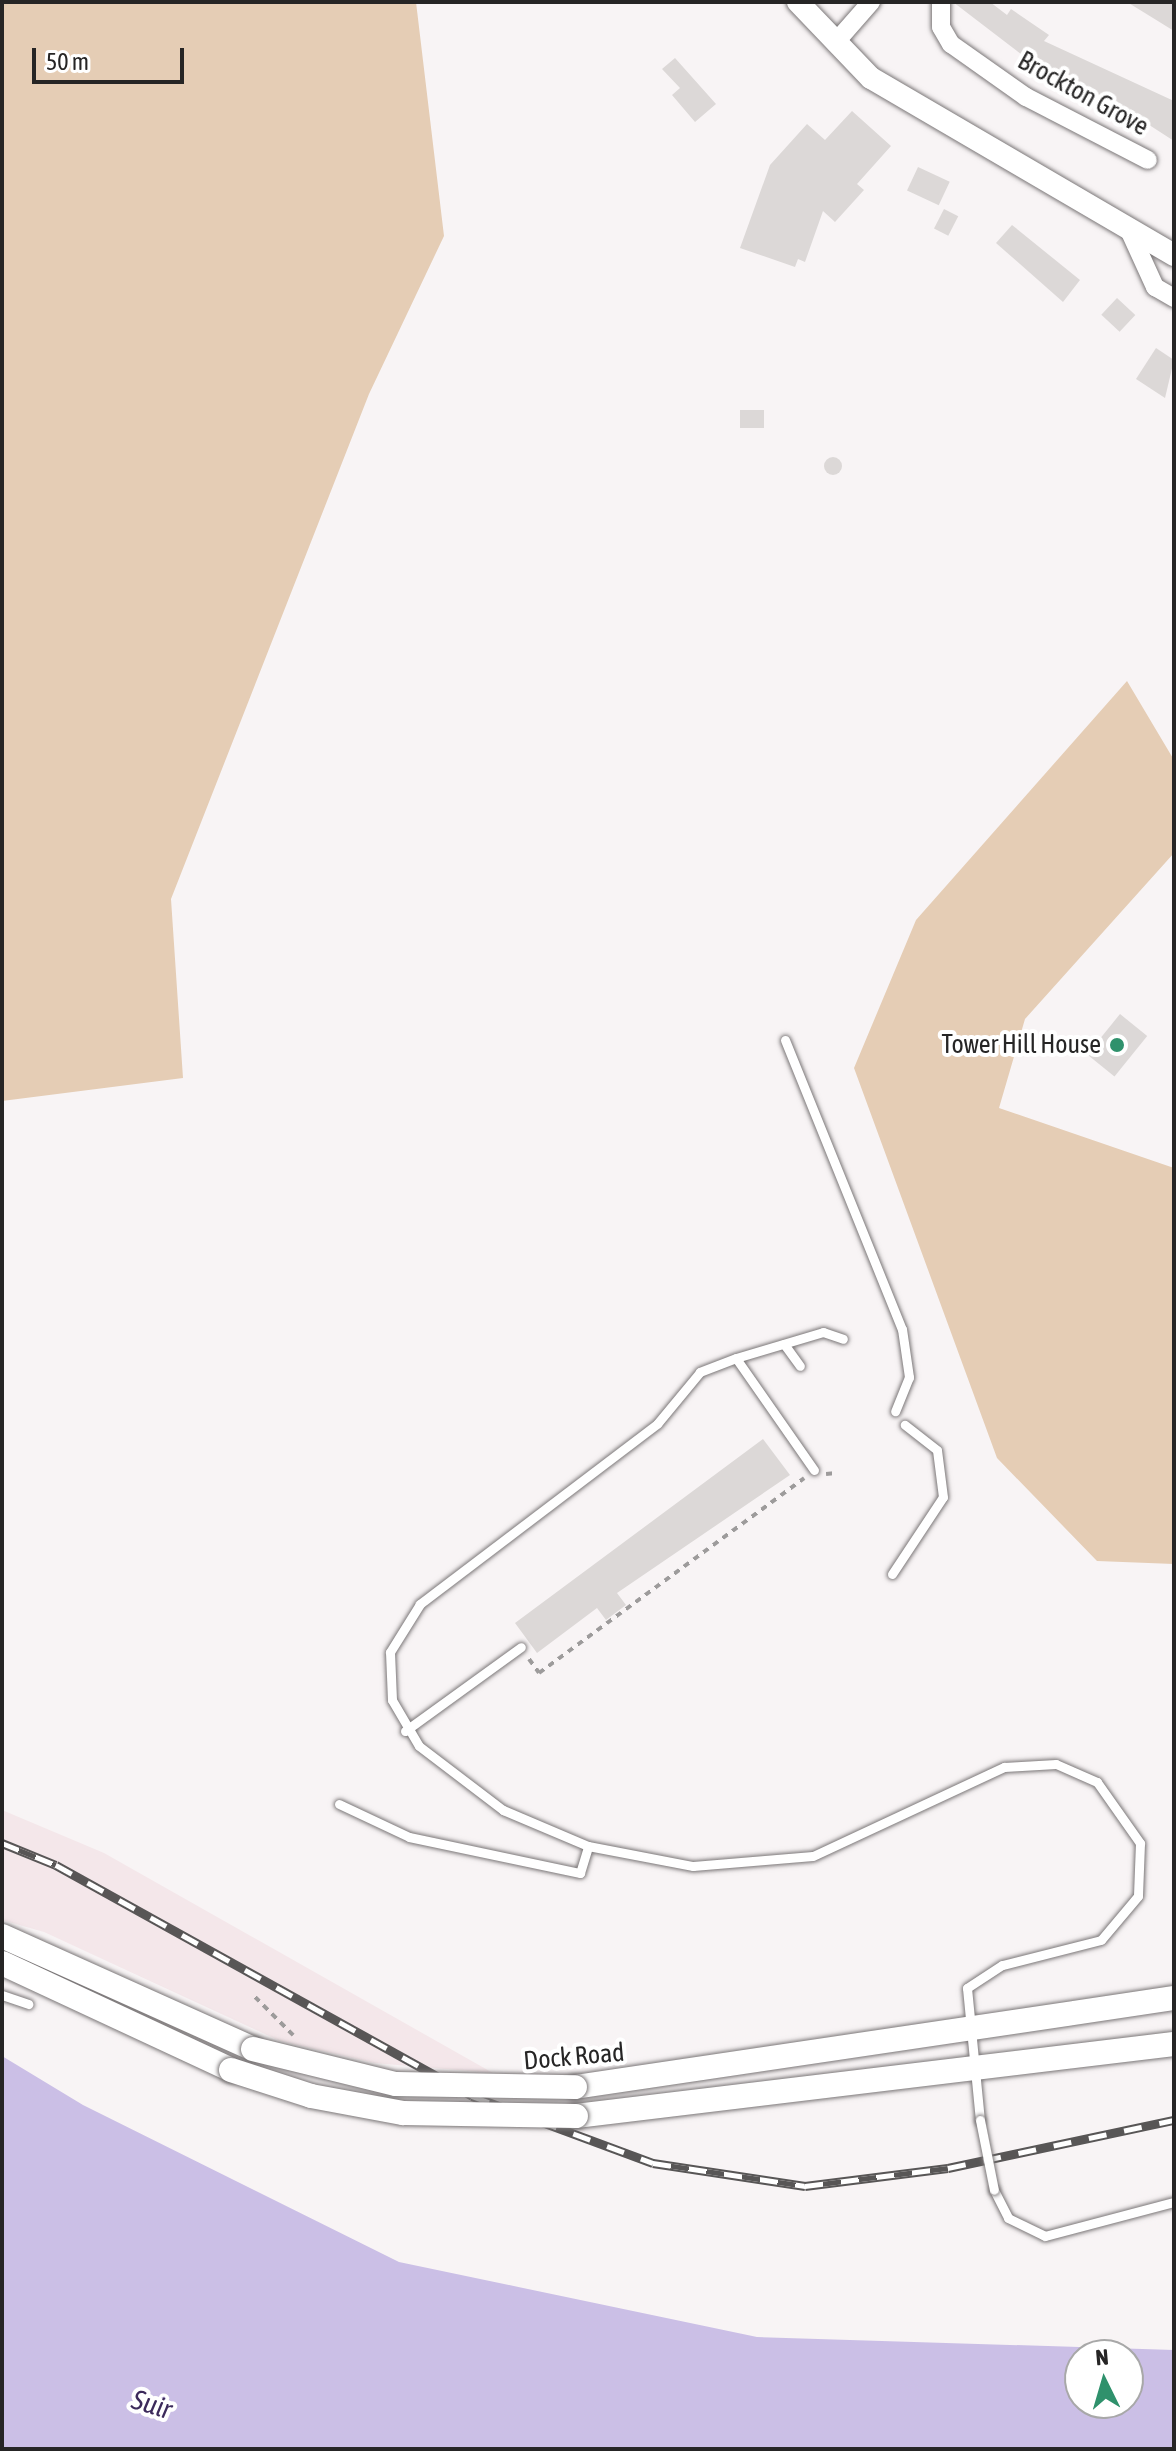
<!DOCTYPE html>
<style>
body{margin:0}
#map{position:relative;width:1176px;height:2451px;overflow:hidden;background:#f8f4f5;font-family:"Asap Condensed",sans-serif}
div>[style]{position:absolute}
.built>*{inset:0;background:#f4e7ea}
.green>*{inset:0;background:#e5cdb5}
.water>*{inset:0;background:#cbbfe6}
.building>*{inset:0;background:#dcd8d7;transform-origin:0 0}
.round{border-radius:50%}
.path>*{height:4px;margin-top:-2px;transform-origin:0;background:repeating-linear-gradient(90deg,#9d9b9b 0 6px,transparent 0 12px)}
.roads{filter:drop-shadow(0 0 2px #7b7778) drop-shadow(0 0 2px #7b7778)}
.service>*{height:9px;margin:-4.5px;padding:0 4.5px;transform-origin:4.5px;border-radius:4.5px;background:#fff}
.minor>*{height:18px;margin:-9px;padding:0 9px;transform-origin:9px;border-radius:9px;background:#fff}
.tertiary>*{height:22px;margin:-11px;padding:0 11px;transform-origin:11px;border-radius:11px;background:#fff}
.secondary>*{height:24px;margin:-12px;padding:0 12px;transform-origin:12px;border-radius:12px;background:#fff}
.rail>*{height:9px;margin-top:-4.5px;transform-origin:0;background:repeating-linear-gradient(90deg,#fff 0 18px,#585656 0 36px);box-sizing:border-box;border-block:2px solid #585656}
.bridges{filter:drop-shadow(0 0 2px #7b7778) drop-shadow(0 0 2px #7b7778)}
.service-bridge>*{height:9px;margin:-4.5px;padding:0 4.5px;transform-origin:4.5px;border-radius:4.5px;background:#fff}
.secondary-bridge>*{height:24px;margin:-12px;padding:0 12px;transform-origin:12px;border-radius:12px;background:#fff}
.dots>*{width:22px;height:22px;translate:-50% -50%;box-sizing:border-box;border:4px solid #fff;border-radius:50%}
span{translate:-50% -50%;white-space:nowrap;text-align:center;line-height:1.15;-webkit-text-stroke:8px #fff;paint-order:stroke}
.street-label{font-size:26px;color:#262525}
.poi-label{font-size:26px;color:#262525}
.right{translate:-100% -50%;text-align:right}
.water-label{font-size:28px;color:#3c2a5b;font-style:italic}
.frame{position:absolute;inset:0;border:4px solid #262525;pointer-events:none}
.north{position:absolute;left:1064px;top:2339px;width:80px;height:80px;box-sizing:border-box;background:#fff;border:2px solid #a8a8a8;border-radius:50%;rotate:355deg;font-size:22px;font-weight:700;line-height:32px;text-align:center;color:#262525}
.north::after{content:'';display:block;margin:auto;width:28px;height:36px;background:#2f916c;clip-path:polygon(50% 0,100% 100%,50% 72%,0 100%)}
.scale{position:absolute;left:32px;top:48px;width:152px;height:36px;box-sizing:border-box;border:4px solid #262525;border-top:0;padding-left:10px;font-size:24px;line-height:28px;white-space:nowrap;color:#262525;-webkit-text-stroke:6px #fff;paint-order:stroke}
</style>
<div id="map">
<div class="built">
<div style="clip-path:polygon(2px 1810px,104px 1853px,493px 2073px,374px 2063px,280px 2041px,44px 1932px,2px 1920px)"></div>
</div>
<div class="green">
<div style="clip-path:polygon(2px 2px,416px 2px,444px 236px,369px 394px,171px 899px,183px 1078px,2px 1101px)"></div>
<div style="clip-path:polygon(1127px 681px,1174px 760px,1174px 853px,1025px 1019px,999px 1108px,1174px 1168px,1174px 1564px,1097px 1561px,997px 1458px,854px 1068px,916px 920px)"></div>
</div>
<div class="water">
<div style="clip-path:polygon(evenodd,2px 2056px,83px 2105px,399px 2262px,757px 2337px,1174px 2350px,1174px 2449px,2px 2449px,2px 2056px,1080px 2355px,1128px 2355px,1128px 2403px,1080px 2403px,1080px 2355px)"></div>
</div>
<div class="building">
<div style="clip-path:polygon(953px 2px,990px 2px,1007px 15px,1011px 9px,1049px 35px,1044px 41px,1174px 101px,1174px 141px,1109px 99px,1043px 71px)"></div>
<div style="clip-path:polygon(1127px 2px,1174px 2px,1174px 31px,1153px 18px)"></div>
<div style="clip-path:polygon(675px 58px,716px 104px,695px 122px,672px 95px,680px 88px,662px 69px)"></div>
<div style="clip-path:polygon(852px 111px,891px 146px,857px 184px,864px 190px,835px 222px,823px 211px,805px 262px,798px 259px,795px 267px,740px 248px,770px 165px,807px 124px,825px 140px)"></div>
<div style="left:918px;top:167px;width:35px;height:26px;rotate:25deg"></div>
<div style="left:944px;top:209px;width:16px;height:22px;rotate:27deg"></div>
<div style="clip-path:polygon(1012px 225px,1080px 280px,1063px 302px,996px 243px)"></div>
<div style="left:1117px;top:298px;width:25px;height:23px;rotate:43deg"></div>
<div style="clip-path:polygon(1156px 348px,1174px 360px,1165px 398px,1136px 379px)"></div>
<div style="left:764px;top:410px;width:18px;height:24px;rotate:90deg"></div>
<div class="round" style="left:824px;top:457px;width:18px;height:18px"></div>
<div style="left:1120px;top:1014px;width:35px;height:52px;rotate:39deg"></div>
<div style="clip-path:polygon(763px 1439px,790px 1475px,617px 1593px,626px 1605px,606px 1620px,597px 1608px,537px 1653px,515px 1623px)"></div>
</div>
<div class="path">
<div style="left:826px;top:1474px;width:10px;rotate:-6deg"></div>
<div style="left:529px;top:1659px;width:17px;rotate:54deg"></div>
<div style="left:539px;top:1673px;width:329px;rotate:-36.3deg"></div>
<div style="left:255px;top:1997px;width:54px;rotate:45deg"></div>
</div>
<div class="roads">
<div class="service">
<div style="left:785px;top:1040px;width:312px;rotate:68deg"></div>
<div style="left:902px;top:1329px;width:49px;rotate:81.7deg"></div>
<div style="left:909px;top:1377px;width:37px;rotate:112deg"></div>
<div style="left:784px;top:1344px;width:27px;rotate:54deg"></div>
<div style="left:736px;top:1358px;width:91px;rotate:-16.6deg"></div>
<div style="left:823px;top:1332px;width:21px;rotate:19deg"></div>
<div style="left:814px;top:1470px;width:136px;rotate:-124.9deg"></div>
<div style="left:736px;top:1358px;width:39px;rotate:159deg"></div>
<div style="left:700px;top:1372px;width:67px;rotate:129.6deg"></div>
<div style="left:657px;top:1424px;width:298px;rotate:142.8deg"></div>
<div style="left:420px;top:1604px;width:57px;rotate:122deg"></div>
<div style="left:390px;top:1652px;width:48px;rotate:87.6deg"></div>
<div style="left:392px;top:1700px;width:53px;rotate:59.6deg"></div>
<div style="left:419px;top:1746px;width:106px;rotate:37.3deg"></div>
<div style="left:503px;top:1810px;width:92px;rotate:23deg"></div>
<div style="left:588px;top:1846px;width:107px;rotate:10.8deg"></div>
<div style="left:693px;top:1866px;width:120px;rotate:-4.8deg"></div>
<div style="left:813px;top:1856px;width:211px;rotate:-25deg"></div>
<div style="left:1004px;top:1767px;width:52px;rotate:-3.3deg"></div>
<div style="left:1056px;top:1764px;width:45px;rotate:23.7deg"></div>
<div style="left:1097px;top:1782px;width:75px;rotate:54.8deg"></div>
<div style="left:1140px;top:1843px;width:53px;rotate:92.2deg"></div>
<div style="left:1138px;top:1896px;width:57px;rotate:130.1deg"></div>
<div style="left:1101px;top:1940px;width:102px;rotate:165.8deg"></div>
<div style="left:1002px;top:1965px;width:42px;rotate:146.7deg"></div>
<div style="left:967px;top:1988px;width:133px;rotate:84.4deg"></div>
<div style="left:892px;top:1574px;width:92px;rotate:-56.5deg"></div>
<div style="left:943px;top:1497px;width:47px;rotate:-97.3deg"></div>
<div style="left:937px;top:1450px;width:41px;rotate:-142deg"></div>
<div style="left:405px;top:1731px;width:143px;rotate:-35.9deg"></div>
<div style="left:339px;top:1804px;width:77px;rotate:25.2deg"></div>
<div style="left:409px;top:1837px;width:175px;rotate:11.9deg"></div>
<div style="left:580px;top:1873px;width:28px;rotate:-73deg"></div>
<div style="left:2px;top:1995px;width:28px;rotate:19deg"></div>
<div style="left:994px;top:2190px;width:31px;rotate:63deg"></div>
<div style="left:1008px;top:2218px;width:41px;rotate:25.9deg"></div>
<div style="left:1045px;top:2236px;width:133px;rotate:-14.8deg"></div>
</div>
<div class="minor">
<div style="left:941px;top:2px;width:25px;rotate:90deg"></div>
<div style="left:941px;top:27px;width:20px;rotate:60deg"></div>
<div style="left:951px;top:44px;width:92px;rotate:35.2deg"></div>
<div style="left:1026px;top:97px;width:137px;rotate:27.3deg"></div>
<div style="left:835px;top:43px;width:55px;rotate:-48.7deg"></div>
<div style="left:1129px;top:230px;width:63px;rotate:65.5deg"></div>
<div style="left:1155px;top:287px;width:22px;rotate:30deg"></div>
</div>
<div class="tertiary">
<div style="left:798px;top:2px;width:105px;rotate:46.2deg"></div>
<div style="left:871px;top:78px;width:351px;rotate:30.3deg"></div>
</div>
<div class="secondary">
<div style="left:2px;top:1936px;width:275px;rotate:24.2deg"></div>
<div style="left:2px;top:1963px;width:253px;rotate:25deg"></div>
<div style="left:575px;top:2087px;width:606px;rotate:-8.45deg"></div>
<div style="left:576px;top:2116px;width:602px;rotate:-6.87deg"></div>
</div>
</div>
<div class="rail">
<div style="left:2px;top:1843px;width:58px;rotate:22.2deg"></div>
<div style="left:56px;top:1865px;width:476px;rotate:29deg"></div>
<div style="left:472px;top:2096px;width:193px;rotate:20.3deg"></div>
<div style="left:653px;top:2163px;width:154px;rotate:8.6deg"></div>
<div style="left:805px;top:2186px;width:144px;rotate:-7.2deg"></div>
<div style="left:948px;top:2168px;width:231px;rotate:-12deg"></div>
</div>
<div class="bridges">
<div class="service-bridge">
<div style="left:980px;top:2120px;width:71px;rotate:78.7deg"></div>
</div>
<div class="secondary-bridge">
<div style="left:253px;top:2049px;width:147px;rotate:13.8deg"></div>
<div style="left:396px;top:2084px;width:179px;rotate:1deg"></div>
<div style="left:231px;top:2070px;width:84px;rotate:18deg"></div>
<div style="left:311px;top:2096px;width:94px;rotate:10.5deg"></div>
<div style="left:403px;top:2113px;width:173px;rotate:1deg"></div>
</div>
</div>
<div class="dots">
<div style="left:1117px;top:1045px;background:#2f916c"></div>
</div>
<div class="street-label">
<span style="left:1083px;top:94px;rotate:29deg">Brockton Grove</span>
<span style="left:574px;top:2057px;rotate:-5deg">Dock Road</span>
</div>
<div class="poi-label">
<span class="right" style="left:1101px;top:1045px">Tower Hill House</span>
</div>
<div class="water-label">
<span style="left:152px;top:2404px;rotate:17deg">Suir</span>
</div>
<div class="frame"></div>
<div class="north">N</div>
<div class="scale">50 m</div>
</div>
